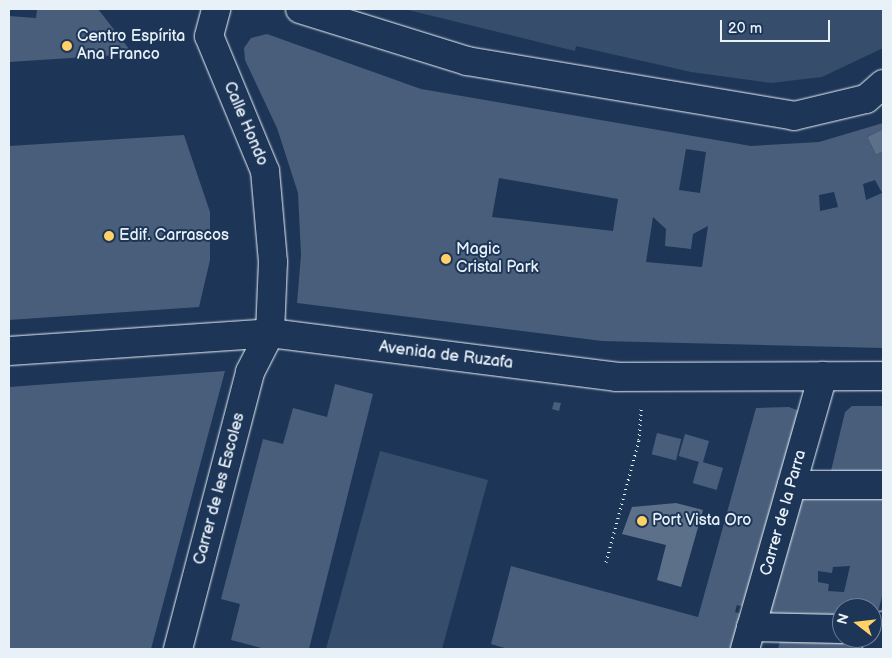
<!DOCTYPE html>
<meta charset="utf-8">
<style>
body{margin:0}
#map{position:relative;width:892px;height:658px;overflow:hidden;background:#1d3557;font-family:"Balsamiq Sans",sans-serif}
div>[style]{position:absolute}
.green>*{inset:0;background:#374d6c}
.water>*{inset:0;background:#5d7089}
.building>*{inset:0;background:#495e7a;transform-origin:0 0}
.path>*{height:3px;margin-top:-1.5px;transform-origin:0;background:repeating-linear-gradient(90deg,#e8f1f8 0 1px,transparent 0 5px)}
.roads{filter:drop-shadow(0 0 1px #e8f1f8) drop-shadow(0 0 1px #e8f1f8)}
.minor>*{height:28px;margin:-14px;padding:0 14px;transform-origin:14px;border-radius:14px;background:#1d3557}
.dots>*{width:14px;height:14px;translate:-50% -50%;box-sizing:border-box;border:2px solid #1d3557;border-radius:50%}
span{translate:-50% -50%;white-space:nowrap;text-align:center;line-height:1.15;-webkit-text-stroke:4px #1d3557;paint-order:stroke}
.poi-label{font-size:16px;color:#e8f1f8}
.left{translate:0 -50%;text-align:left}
.street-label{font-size:16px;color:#e8f1f8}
.frame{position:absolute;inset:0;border:10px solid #e8f1f8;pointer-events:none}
.north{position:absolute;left:832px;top:598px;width:50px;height:50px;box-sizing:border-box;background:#1d3557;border:1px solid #6e8097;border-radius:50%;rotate:286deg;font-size:14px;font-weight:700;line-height:20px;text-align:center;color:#e8f1f8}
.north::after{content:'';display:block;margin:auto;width:18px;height:22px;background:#ffd166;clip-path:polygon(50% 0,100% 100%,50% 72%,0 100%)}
.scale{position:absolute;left:720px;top:20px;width:110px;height:22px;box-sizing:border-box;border:2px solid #e8f1f8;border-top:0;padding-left:6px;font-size:15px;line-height:18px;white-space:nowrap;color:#e8f1f8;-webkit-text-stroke:4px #1d3557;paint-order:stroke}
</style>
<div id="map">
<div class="green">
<div style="clip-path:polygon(404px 9px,883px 9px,883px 48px,822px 77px,771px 83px,691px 72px,576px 46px,575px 51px)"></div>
<div style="clip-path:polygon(380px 451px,488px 480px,442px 649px,326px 649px)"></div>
</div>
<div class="water">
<div style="clip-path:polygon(883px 129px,883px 151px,876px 155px,867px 137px)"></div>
<div style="clip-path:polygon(676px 503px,703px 510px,681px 587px,657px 580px,666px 545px,622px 534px,632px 507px)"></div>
</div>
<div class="building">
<div style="clip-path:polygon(37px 9px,98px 9px,133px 54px,9px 62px,9px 16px,36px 18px)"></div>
<div style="clip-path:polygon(evenodd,267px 34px,421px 89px,751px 146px,819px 142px,883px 123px,883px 129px,867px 137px,876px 155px,883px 151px,883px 348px,602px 341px,297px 303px,301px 255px,298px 193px,277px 128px,245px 60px,244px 48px,251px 38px,267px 34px,686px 149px,706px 152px,700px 193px,679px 190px,686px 149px,267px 34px,499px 178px,618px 199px,613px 231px,492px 217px,499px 178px,267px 34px,875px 180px,882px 193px,866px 200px,863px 184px,875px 180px,267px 34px,834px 192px,838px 207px,820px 211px,819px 195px,834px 192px,267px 34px,653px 217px,666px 229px,665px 246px,691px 249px,693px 234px,708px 226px,702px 267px,646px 262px,653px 217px)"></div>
<div style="clip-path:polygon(184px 135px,210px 212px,210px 260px,199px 307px,9px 320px,9px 146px)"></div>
<div style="clip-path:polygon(225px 371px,151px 649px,9px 649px,9px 387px)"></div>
<div style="clip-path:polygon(335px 384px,373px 394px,309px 649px,265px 649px,231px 640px,240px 604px,221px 599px,263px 439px,283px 444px,293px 408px,327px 417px)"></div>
<div style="clip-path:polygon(554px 402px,561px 403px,559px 411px,552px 409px)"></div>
<div style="clip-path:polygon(852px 406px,883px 406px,883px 473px,830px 475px,845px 412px)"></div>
<div style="clip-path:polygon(789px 407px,802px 412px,745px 607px,737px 605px,735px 612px,742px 614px,732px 649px,508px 649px,491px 644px,511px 566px,698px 617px,756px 408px)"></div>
<div style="left:657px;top:433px;width:25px;height:22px;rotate:14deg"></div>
<div style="left:685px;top:434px;width:25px;height:23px;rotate:16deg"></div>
<div style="left:699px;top:461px;width:25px;height:23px;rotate:16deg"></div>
<div style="clip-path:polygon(evenodd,883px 496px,883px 593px,876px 619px,872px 619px,872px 608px,842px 608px,842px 618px,765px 617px,800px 497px,883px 496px,850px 566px,844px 592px,828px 591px,829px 584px,818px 582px,818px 571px,832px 573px,833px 567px,850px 566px)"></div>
<div style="clip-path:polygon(780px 641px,844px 641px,868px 649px,778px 649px)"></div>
</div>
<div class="path">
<div style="left:606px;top:562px;width:126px;rotate:-74.9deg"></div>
<div style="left:639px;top:440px;width:32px;rotate:-86deg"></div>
</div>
<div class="roads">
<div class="minor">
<div style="left:300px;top:9px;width:175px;rotate:17.3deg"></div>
<div style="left:467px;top:61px;width:332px;rotate:9.5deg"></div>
<div style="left:794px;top:116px;width:74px;rotate:-13.3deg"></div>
<div style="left:866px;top:99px;width:23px;rotate:-41deg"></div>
<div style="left:9px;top:351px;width:262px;rotate:-3.9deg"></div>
<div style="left:270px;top:333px;width:349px;rotate:7.2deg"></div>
<div style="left:616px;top:377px;width:267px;rotate:-0.2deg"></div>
<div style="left:792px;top:485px;width:91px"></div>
<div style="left:751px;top:627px;width:91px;rotate:1.3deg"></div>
<div style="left:178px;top:649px;width:286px;rotate:-75.4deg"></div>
<div style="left:250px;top:372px;width:44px;rotate:-62.9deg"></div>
<div style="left:270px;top:333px;width:71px;rotate:-87.6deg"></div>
<div style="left:273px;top:262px;width:91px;rotate:-95deg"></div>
<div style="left:265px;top:171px;width:146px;rotate:-112.5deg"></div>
<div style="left:209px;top:36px;width:28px;rotate:-75deg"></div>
<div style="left:745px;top:649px;width:284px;rotate:-74.1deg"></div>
<div style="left:877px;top:649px;width:24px;rotate:-75deg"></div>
</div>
</div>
<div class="dots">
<div style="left:67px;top:46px;background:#ffd166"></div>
<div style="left:109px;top:236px;background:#ffd166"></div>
<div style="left:446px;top:259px;background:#ffd166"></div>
<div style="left:642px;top:521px;background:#ffd166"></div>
</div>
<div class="poi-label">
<span class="left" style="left:77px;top:46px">Centro Espírita<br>Ana Franco</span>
<span class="left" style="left:119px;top:236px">Edif. Carrascos</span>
<span class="left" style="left:456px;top:259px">Magic<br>Cristal Park</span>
<span class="left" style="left:652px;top:521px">Port Vista Oro</span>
</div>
<div class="street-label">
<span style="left:245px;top:124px;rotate:67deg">Calle Hondo</span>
<span style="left:446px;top:356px;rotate:7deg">Avenida de Ruzafa</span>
<span style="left:220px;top:489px;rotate:-75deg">Carrer de les Escoles</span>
<span style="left:784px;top:513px;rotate:-74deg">Carrer de la Parra</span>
</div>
<div class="frame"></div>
<div class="north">N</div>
<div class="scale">20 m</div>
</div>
